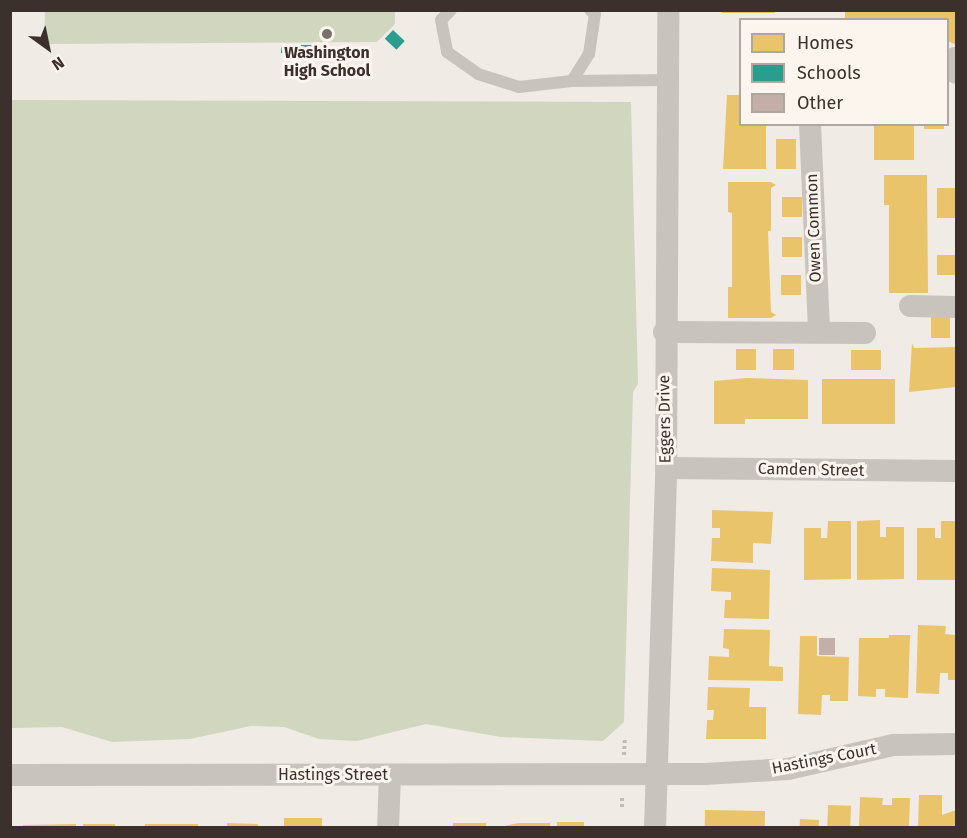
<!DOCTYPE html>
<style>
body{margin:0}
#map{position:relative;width:967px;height:838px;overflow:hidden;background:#f0ebe5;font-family:"Fira Sans",sans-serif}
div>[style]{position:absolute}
.green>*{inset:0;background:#d1d6bf}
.homes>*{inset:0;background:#e9c46a;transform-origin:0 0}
.schools>*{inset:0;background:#2a9d8f;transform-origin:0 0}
.building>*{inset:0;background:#c3afa7;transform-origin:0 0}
.path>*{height:4px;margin-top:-2px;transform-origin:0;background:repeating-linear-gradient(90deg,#c2bbb6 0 3px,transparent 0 6px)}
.lane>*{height:12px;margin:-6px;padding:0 6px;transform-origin:6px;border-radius:6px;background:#c9c3be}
.street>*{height:22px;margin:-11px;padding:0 11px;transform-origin:11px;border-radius:11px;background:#c9c3be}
.dots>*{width:16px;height:16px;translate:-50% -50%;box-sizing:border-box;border:3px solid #fbf5ee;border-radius:50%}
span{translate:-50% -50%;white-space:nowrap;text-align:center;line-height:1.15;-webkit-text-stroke:6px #fbf5ee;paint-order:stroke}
.poi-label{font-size:16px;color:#3b302b;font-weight:700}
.street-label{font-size:16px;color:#3b302b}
.frame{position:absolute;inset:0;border:12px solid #3b302b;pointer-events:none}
.legend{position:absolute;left:739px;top:18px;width:210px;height:108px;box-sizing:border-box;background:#fbf5ee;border:2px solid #aea6a0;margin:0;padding:8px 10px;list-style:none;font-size:18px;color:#3b302b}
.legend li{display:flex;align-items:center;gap:12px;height:30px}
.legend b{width:30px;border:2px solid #aea6a0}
.north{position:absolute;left:18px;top:18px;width:60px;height:60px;-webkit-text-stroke:4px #fbf5ee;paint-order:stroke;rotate:147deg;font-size:16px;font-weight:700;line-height:24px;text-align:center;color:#3b302b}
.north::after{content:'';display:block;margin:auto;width:21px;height:27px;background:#3b302b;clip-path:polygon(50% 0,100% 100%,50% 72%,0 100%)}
</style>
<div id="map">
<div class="green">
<div style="clip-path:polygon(45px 11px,395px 10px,395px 24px,377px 42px,44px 44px)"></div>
<div style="clip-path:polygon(11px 100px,631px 102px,638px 384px,633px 392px,624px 722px,603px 741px,501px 737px,426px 724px,357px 741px,319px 739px,284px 727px,251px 726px,190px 739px,112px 742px,62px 727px,11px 728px)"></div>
</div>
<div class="homes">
<div style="left:722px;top:10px;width:53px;height:3px"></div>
<div style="clip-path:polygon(845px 10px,956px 10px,956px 45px,948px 41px,948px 20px,845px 20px)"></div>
<div style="clip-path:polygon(727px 95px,740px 95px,740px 124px,766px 124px,766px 169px,723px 169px)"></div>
<div style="left:874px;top:124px;width:40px;height:36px"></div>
<div style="left:924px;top:124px;width:20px;height:5px"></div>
<div style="left:776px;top:139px;width:20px;height:30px"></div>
<div style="clip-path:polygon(884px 175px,927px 175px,928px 293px,889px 293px,889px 205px,884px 205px)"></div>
<div style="clip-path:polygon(728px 182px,771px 182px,776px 185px,771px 188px,771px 231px,768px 231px,771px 312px,776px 315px,771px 318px,728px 318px,728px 287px,732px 287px,732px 213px,728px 212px)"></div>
<div style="left:937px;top:188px;width:19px;height:30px"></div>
<div style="left:782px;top:197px;width:20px;height:20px"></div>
<div style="left:782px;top:237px;width:20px;height:20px"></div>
<div style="left:937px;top:255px;width:19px;height:20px"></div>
<div style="left:781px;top:275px;width:20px;height:20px"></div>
<div style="left:931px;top:317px;width:19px;height:21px"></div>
<div style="clip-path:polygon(912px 343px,914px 348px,956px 347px,956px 387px,909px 392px)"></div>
<div style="left:756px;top:349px;width:21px;height:20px;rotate:90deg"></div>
<div style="left:773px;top:349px;width:21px;height:21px"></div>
<div style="left:851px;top:350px;width:30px;height:20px"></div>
<div style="clip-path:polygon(747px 378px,808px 380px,808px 419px,745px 419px,745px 424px,714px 424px,714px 381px)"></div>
<div style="left:895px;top:379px;width:45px;height:73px;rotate:90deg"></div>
<div style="clip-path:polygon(712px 510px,773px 512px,771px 544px,753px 543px,753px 563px,711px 561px,712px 538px,720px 538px,720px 528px,712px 528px)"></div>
<div style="clip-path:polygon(880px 520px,880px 537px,886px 537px,886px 527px,904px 527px,904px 579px,857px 580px,857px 521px)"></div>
<div style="clip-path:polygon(828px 521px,851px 521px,851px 579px,804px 580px,804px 528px,821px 528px,821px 538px,827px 538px)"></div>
<div style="clip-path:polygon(941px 521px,956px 521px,956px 580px,917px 580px,917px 528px,935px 528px,935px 538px,941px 538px)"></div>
<div style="clip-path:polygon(712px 568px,770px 570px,769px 619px,724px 618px,725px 600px,731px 600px,731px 592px,711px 591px)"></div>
<div style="clip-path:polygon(918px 625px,946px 626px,945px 634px,956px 635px,956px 680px,948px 680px,948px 673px,940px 673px,939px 694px,916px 693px)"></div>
<div style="clip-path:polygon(724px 629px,770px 630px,769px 666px,783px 667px,783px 681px,708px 680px,709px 656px,729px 657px,729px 649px,723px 648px)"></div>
<div style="clip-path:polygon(889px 635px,910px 635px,908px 698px,885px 697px,885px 689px,876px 689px,876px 697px,858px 696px,859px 638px,889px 638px)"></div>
<div style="clip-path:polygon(800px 636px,817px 636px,817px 656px,849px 657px,848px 701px,830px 701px,830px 695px,822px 695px,821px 715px,798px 714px)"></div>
<div style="clip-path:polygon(708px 687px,750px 688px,749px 707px,766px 707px,766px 739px,706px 739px,707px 720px,713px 720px,714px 710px,707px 710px)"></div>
<div style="clip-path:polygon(919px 795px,942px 795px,942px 815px,956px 810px,956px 828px,918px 828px)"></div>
<div style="clip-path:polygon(860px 797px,883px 798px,882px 805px,892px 805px,892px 798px,910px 798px,909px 828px,859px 828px)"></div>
<div style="left:828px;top:805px;width:23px;height:23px;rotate:2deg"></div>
<div style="left:705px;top:810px;width:60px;height:17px;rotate:1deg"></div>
<div style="left:284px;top:818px;width:38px;height:10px"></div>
<div style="left:800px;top:819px;width:19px;height:9px;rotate:3deg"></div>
<div style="left:557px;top:822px;width:27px;height:6px"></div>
<div style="clip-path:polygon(227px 823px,258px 824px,258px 828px,227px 828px)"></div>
<div style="left:453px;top:823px;width:33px;height:5px"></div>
<div style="clip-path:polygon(518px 823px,550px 823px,550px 828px,496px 828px)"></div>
<div style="clip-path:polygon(76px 824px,76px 828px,23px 828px,23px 825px)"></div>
<div style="left:83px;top:824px;width:32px;height:4px"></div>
<div style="left:145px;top:824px;width:53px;height:4px"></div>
</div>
<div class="schools">
<div style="left:393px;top:30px;width:16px;height:12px;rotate:43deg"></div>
<div style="left:281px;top:45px;width:33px;height:8px"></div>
</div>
<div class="building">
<div style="left:819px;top:638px;width:16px;height:17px"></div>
</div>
<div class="path">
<div style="left:624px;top:755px;width:18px;rotate:-87deg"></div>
<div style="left:622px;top:807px;width:12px;rotate:-90deg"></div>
</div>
<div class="lane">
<div style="left:451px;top:10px;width:14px;rotate:135deg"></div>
<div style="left:441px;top:20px;width:33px;rotate:79deg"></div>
<div style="left:447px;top:52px;width:38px;rotate:35deg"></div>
<div style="left:478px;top:74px;width:43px;rotate:17.6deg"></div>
<div style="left:519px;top:87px;width:53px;rotate:-6.5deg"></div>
<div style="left:572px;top:81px;width:95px;rotate:-0.6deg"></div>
<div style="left:572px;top:81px;width:32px;rotate:-58deg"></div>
<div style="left:589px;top:54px;width:40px;rotate:-81.5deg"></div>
<div style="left:595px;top:14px;width:6px;rotate:-141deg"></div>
</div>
<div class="street">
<div style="left:955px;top:58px;width:15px;rotate:86deg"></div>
<div style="left:810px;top:124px;width:207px;rotate:87.5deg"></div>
<div style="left:910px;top:306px;width:46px;rotate:1.2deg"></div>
<div style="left:664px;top:332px;width:201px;rotate:0.3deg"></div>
<div style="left:666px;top:468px;width:290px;rotate:0.6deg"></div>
<div style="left:10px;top:775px;width:695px;rotate:-0.08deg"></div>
<div style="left:705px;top:774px;width:83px;rotate:-3.4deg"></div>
<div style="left:788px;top:769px;width:109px;rotate:-12.8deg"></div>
<div style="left:894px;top:745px;width:62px;rotate:-0.9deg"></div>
<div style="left:388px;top:828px;width:53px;rotate:-87.8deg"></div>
<div style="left:655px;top:828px;width:360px;rotate:-88.2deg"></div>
<div style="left:666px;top:468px;width:458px;rotate:-89.7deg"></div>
</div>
<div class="dots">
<div style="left:327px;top:34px;background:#7a716c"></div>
</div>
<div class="poi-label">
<span style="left:327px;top:62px">Washington<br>High School</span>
</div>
<div class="street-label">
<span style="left:814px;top:228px;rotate:-92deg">Owen Common</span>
<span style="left:665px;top:419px;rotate:-91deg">Eggers Drive</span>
<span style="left:811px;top:470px;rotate:1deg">Camden Street</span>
<span style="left:824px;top:759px;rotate:-11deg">Hastings Court</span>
<span style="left:333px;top:775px">Hastings Street</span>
</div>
<div class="frame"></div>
<ul class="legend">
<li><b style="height:16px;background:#e9c46a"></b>Homes</li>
<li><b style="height:16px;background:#2a9d8f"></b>Schools</li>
<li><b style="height:16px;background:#c3afa7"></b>Other</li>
</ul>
<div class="north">N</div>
</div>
